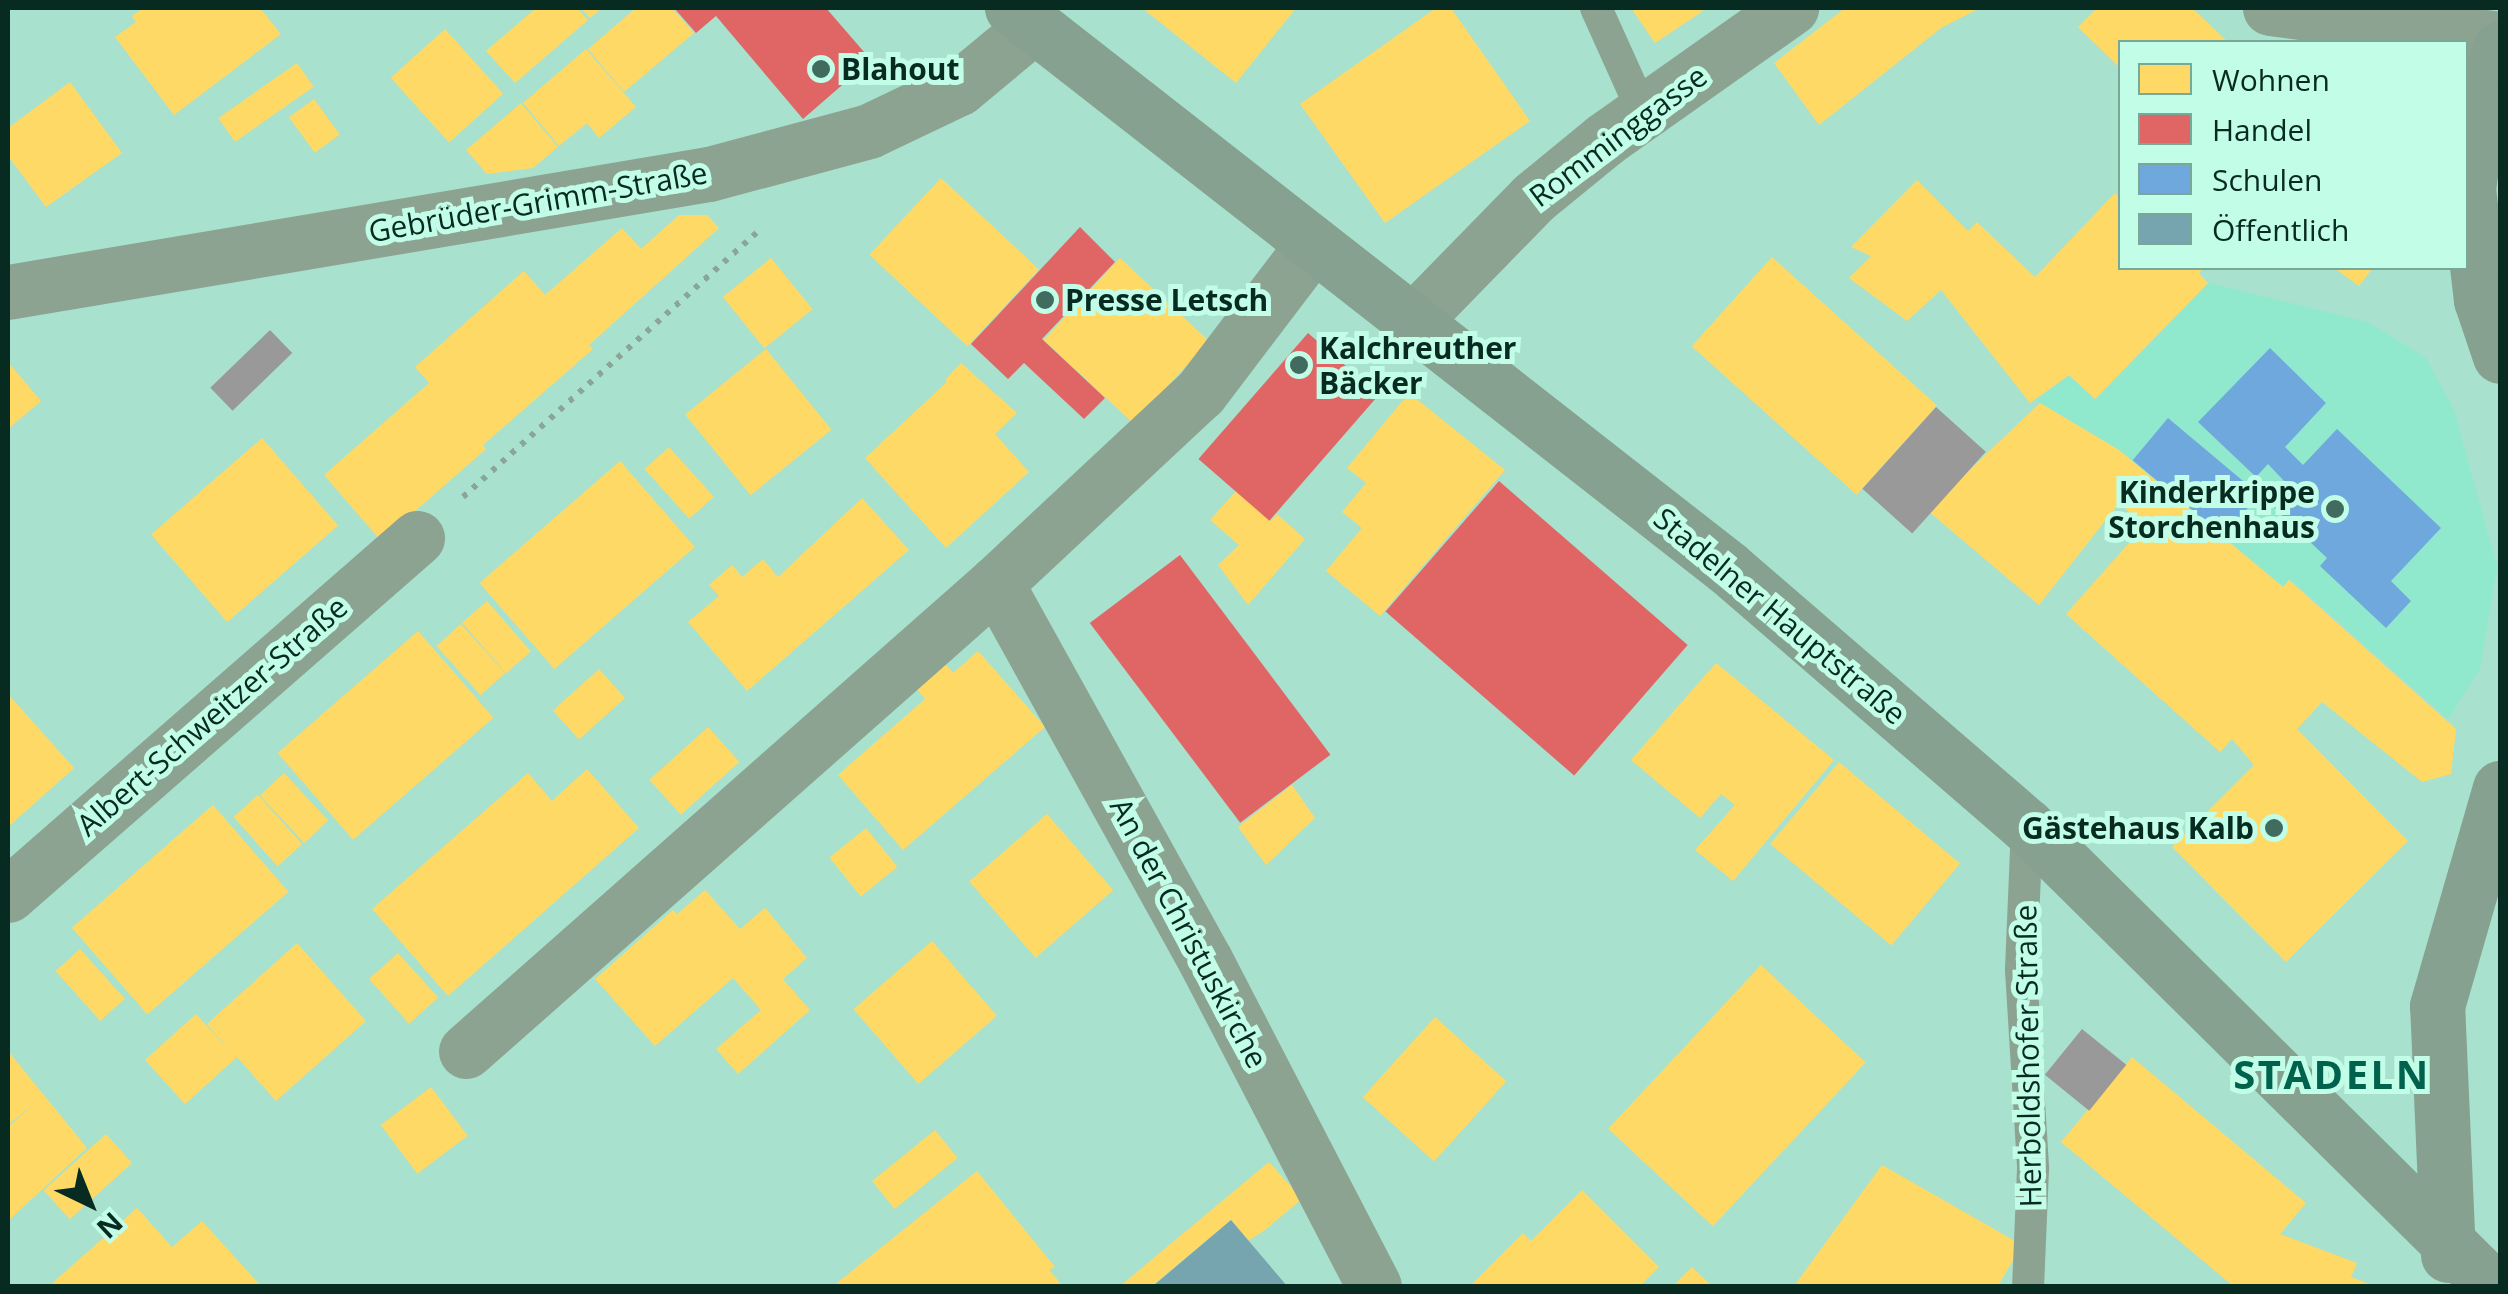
<!DOCTYPE html>
<meta charset="utf-8">
<style>
body{margin:0}
#map{position:relative;width:2508px;height:1294px;overflow:hidden;background:#a8e1ce;font-family:"Open Sans",sans-serif}
div>[style]{position:absolute}
.built>*{inset:0;background:#90e9cc}
.homes>*{inset:0;background:#ffd966;transform-origin:0 0}
.shops>*{inset:0;background:#e06666;transform-origin:0 0}
.schools>*{inset:0;background:#6fa8dc;transform-origin:0 0}
.public>*{inset:0;background:#76a5af}
.industry>*{inset:0;background:#999;transform-origin:0 0}
.path>*{height:6px;margin-top:-3px;transform-origin:0;background:repeating-linear-gradient(90deg,#8aa698 0 5px,transparent 0 13px)}
.lane>*{height:32px;margin:-16px;padding:0 16px;transform-origin:16px;border-radius:16px;background:#8da392}
.street>*{height:55px;margin:-27.5px;padding:0 27.5px;transform-origin:27.5px;border-radius:27.5px;background:#8da392}
.secondary>*{height:55px;margin:-27.5px;padding:0 27.5px;transform-origin:27.5px;border-radius:27.5px;background:#86a190}
.dots>*{width:28px;height:28px;translate:-50% -50%;box-sizing:border-box;border:5px solid #c2fde8;border-radius:50%}
span{translate:-50% -50%;white-space:nowrap;text-align:center;line-height:1.15;-webkit-text-stroke:10px #c2fde8;paint-order:stroke}
.poi-label{font-size:30px;color:#082b21;font-weight:700}
.left{translate:0 -50%;text-align:left}
.right{translate:-100% -50%;text-align:right}
.street-label{font-size:30px;color:#082b21}
.district-label{font-size:40px;color:#00624d;font-weight:700;letter-spacing:2.5px}
.frame{position:absolute;inset:0;border:10px solid #082b21;pointer-events:none}
.legend{position:absolute;left:2118px;top:40px;width:350px;height:230px;box-sizing:border-box;background:#c2fde8;border:2px solid #78a998;margin:0;padding:12px 18px;list-style:none;font-size:30px;color:#082b21}
.legend li{display:flex;align-items:center;gap:20px;height:50px}
.legend b{width:50px;border:2px solid #78a998}
.north{position:absolute;left:40px;top:1154px;width:100px;height:100px;-webkit-text-stroke:8px #c2fde8;paint-order:stroke;rotate:137deg;font-size:28px;font-weight:700;line-height:40px;text-align:center;color:#082b21}
.north::after{content:'';display:block;margin:auto;width:35px;height:45px;background:#082b21;clip-path:polygon(50% 0,100% 100%,50% 72%,0 100%)}
</style>
<div id="map">
<div class="built">
<div style="clip-path:polygon(2209px 283px,2368px 322px,2426px 358px,2454px 410px,2497px 567px,2480px 669px,2448px 719px,2290px 579px,2283px 586px,2119px 450px,2036px 400px,2069px 376px,2095px 400px)"></div>
</div>
<div class="homes">
<div style="clip-path:polygon(143px 8px,260px 8px,281px 34px,174px 115px,115px 37px,136px 22px,132px 16px)"></div>
<div style="clip-path:polygon(536px 8px,577px 8px,588px 20px,515px 83px,486px 51px)"></div>
<div style="clip-path:polygon(581px 8px,602px 8px,590px 18px)"></div>
<div style="clip-path:polygon(636px 8px,672px 8px,694px 33px,624px 92px,588px 49px)"></div>
<div style="clip-path:polygon(1142px 8px,1296px 8px,1236px 83px)"></div>
<div style="clip-path:polygon(1436px 8px,1451px 8px,1530px 121px,1385px 223px,1300px 104px)"></div>
<div style="clip-path:polygon(1631px 8px,1700px 8px,1703px 11px,1655px 43px)"></div>
<div style="clip-path:polygon(1845px 8px,1980px 8px,1941px 28px,1819px 125px,1774px 63px)"></div>
<div style="clip-path:polygon(2097px 8px,2192px 8px,2228px 42px,2120px 42px,2120px 68px,2078px 27px)"></div>
<div style="left:445px;top:29px;width:87px;height:73px;rotate:48deg"></div>
<div style="clip-path:polygon(586px 49px,636px 107px,599px 138px,587px 123px,559px 146px,523px 103px)"></div>
<div style="left:297px;top:63px;width:29px;height:96px;rotate:55deg"></div>
<div style="clip-path:polygon(70px 82px,122px 153px,46px 207px,8px 156px,8px 128px)"></div>
<div style="left:314px;top:99px;width:44px;height:31px;rotate:54deg"></div>
<div style="clip-path:polygon(521px 103px,558px 147px,533px 168px,487px 174px,466px 150px)"></div>
<div style="left:941px;top:178px;width:134px;height:105px;rotate:43deg"></div>
<div style="clip-path:polygon(1917px 180px,1968px 231px,1977px 222px,2035px 277px,2115px 193px,2120px 198px,2120px 268px,2204px 268px,2199px 273px,2208px 283px,2095px 399px,2069px 375px,2030px 403px,1941px 290px,1907px 321px,1849px 278px,1871px 256px,1851px 247px)"></div>
<div style="clip-path:polygon(679px 215px,707px 215px,719px 228px,589px 345px,593px 349px,483px 445px,486px 449px,381px 541px,324px 475px,429px 383px,415px 367px,524px 271px,545px 295px,622px 228px,641px 249px)"></div>
<div style="left:1772px;top:257px;width:222px;height:120px;rotate:42deg"></div>
<div style="left:771px;top:258px;width:66px;height:62px;rotate:51deg"></div>
<div style="left:1120px;top:258px;width:122px;height:112px;rotate:43deg"></div>
<div style="clip-path:polygon(2334px 268px,2373px 268px,2359px 286px)"></div>
<div style="left:766px;top:349px;width:104px;height:104px;rotate:51deg"></div>
<div style="clip-path:polygon(8px 362px,41px 401px,8px 429px)"></div>
<div style="clip-path:polygon(961px 363px,1017px 413px,995px 434px,1029px 472px,946px 548px,865px 458px,947px 382px,945px 380px)"></div>
<div style="clip-path:polygon(1409px 393px,1505px 470px,1380px 616px,1326px 571px,1362px 528px,1342px 512px,1366px 483px,1347px 468px)"></div>
<div style="clip-path:polygon(2040px 403px,2119px 450px,2283px 587px,2289px 580px,2456px 729px,2451px 774px,2422px 782px,2322px 702px,2297px 729px,2408px 841px,2286px 962px,2172px 847px,2254px 765px,2232px 739px,2220px 752px,2066px 614px,2145px 525px,2119px 503px,2039px 605px,1927px 510px)"></div>
<div style="left:262px;top:438px;width:116px;height:147px;rotate:49deg"></div>
<div style="left:669px;top:447px;width:67px;height:33px;rotate:48deg"></div>
<div style="left:620px;top:461px;width:114px;height:186px;rotate:49deg"></div>
<div style="clip-path:polygon(1236px 491px,1271px 521px,1277px 514px,1305px 539px,1248px 605px,1218px 565px,1239px 545px,1210px 520px)"></div>
<div style="clip-path:polygon(862px 498px,909px 550px,747px 691px,688px 622px,719px 596px,709px 585px,732px 565px,742px 577px,763px 559px,778px 577px)"></div>
<div style="left:487px;top:601px;width:67px;height:33px;rotate:49deg"></div>
<div style="left:461px;top:624px;width:66px;height:33px;rotate:48deg"></div>
<div style="left:418px;top:631px;width:115px;height:186px;rotate:49deg"></div>
<div style="clip-path:polygon(978px 651px,1045px 727px,903px 850px,838px 775px,925px 699px,916px 688px,945px 663px,953px 673px)"></div>
<div style="clip-path:polygon(1716px 663px,1834px 760px,1733px 881px,1695px 850px,1735px 805px,1721px 794px,1700px 818px,1631px 760px)"></div>
<div style="left:599px;top:669px;width:39px;height:62px;rotate:48deg"></div>
<div style="clip-path:polygon(8px 694px,74px 768px,8px 827px)"></div>
<div style="left:708px;top:727px;width:47px;height:79px;rotate:48deg"></div>
<div style="left:1839px;top:762px;width:158px;height:107px;rotate:40deg"></div>
<div style="clip-path:polygon(587px 769px,639px 828px,448px 996px,372px 909px,528px 773px,552px 801px)"></div>
<div style="left:284px;top:773px;width:65px;height:33px;rotate:47deg"></div>
<div style="clip-path:polygon(1292px 785px,1315px 818px,1266px 865px,1238px 827px)"></div>
<div style="left:258px;top:795px;width:66px;height:33px;rotate:48deg"></div>
<div style="left:213px;top:805px;width:115px;height:187px;rotate:49deg"></div>
<div style="left:1047px;top:814px;width:101px;height:103px;rotate:49deg"></div>
<div style="left:866px;top:828px;width:50px;height:47px;rotate:51deg"></div>
<div style="clip-path:polygon(705px 890px,740px 929px,765px 908px,807px 958px,783px 979px,810px 1010px,738px 1074px,716px 1049px,761px 1010px,733px 978px,655px 1046px,595px 979px,673px 910px,677px 914px)"></div>
<div style="left:932px;top:941px;width:99px;height:104px;rotate:49deg"></div>
<div style="clip-path:polygon(297px 943px,366px 1021px,276px 1101px,237px 1057px,185px 1104px,145px 1060px,196px 1014px,230px 1051px,207px 1024px)"></div>
<div style="left:80px;top:949px;width:67px;height:33px;rotate:48deg"></div>
<div style="left:398px;top:953px;width:60px;height:39px;rotate:48deg"></div>
<div style="left:1761px;top:965px;width:143px;height:224px;rotate:43deg"></div>
<div style="left:1435px;top:1017px;width:96px;height:108px;rotate:42deg"></div>
<div style="clip-path:polygon(8px 1051px,87px 1148px,8px 1221px,8px 1127px,34px 1104px,8px 1125px)"></div>
<div style="clip-path:polygon(2132px 1057px,2306px 1203px,2280px 1234px,2357px 1263px,2351px 1277px,2375px 1286px,2233px 1286px,2061px 1142px)"></div>
<div style="left:431px;top:1087px;width:61px;height:63px;rotate:53deg"></div>
<div style="left:935px;top:1130px;width:36px;height:81px;rotate:51deg"></div>
<div style="left:106px;top:1134px;width:39px;height:84px;rotate:48deg"></div>
<div style="clip-path:polygon(1269px 1162px,1302px 1199px,1265px 1230px,1248px 1241px,1231px 1220px,1152px 1286px,1120px 1286px)"></div>
<div style="clip-path:polygon(1882px 1165px,2022px 1245px,1998px 1286px,1794px 1286px)"></div>
<div style="clip-path:polygon(977px 1171px,1055px 1267px,1049px 1270px,1063px 1286px,833px 1286px)"></div>
<div style="clip-path:polygon(1582px 1190px,1659px 1267px,1640px 1286px,1470px 1286px,1523px 1233px,1531px 1241px)"></div>
<div style="clip-path:polygon(137px 1208px,172px 1247px,202px 1221px,261px 1286px,49px 1286px)"></div>
<div style="clip-path:polygon(1692px 1267px,1712px 1286px,1673px 1286px)"></div>
</div>
<div class="shops">
<div style="clip-path:polygon(674px 8px,826px 8px,871px 60px,803px 119px,716px 16px,696px 33px)"></div>
<div style="clip-path:polygon(1080px 227px,1115px 262px,1042px 339px,1105px 398px,1084px 419px,1024px 363px,1008px 379px,971px 344px)"></div>
<div style="left:1308px;top:333px;width:94px;height:167px;rotate:41deg"></div>
<div style="left:1499px;top:481px;width:250px;height:173px;rotate:41deg"></div>
<div style="left:1180px;top:555px;width:250px;height:113px;rotate:53deg"></div>
</div>
<div class="schools">
<div style="clip-path:polygon(2270px 348px,2326px 403px,2285px 447px,2303px 465px,2337px 429px,2441px 528px,2391px 581px,2411px 601px,2386px 628px,2320px 566px,2327px 558px,2268px 502px,2286px 483px,2268px 464px,2256px 477px,2198px 422px)"></div>
<div style="left:2168px;top:418px;width:119px;height:55px;rotate:40deg"></div>
</div>
<div class="public">
<div style="clip-path:polygon(1231px 1220px,1287px 1286px,1153px 1286px)"></div>
</div>
<div class="industry">
<div style="left:270px;top:330px;width:32px;height:83px;rotate:46deg"></div>
<div style="left:1936px;top:407px;width:67px;height:110px;rotate:42deg"></div>
<div style="left:2082px;top:1029px;width:57px;height:59px;rotate:39deg"></div>
</div>
<div class="path">
<div style="left:463px;top:497px;width:397px;rotate:-42deg"></div>
</div>
<div class="lane">
<div style="left:1596px;top:8px;width:114px;rotate:65.7deg"></div>
<div style="left:2027px;top:826px;width:144px;rotate:92.4deg"></div>
<div style="left:2021px;top:970px;width:199px;rotate:86.5deg"></div>
<div style="left:2033px;top:1169px;width:117px;rotate:92.4deg"></div>
</div>
<div class="street">
<div style="left:2270px;top:8px;width:232px;rotate:7.7deg"></div>
<div style="left:8px;top:292px;width:711px;rotate:-9.56deg"></div>
<div style="left:709px;top:174px;width:166px;rotate:-15deg"></div>
<div style="left:869px;top:131px;width:100px;rotate:-25.5deg"></div>
<div style="left:959px;top:88px;width:99px;rotate:-39.7deg"></div>
<div style="left:1414px;top:320px;width:170px;rotate:-45.7deg"></div>
<div style="left:1533px;top:198px;width:93px;rotate:-39.3deg"></div>
<div style="left:1605px;top:139px;width:228px;rotate:-35.2deg"></div>
<div style="left:996px;top:583px;width:431px;rotate:61deg"></div>
<div style="left:1205px;top:960px;width:367px;rotate:62.6deg"></div>
<div style="left:8px;top:895px;width:543px;rotate:-41.12deg"></div>
<div style="left:466px;top:1051px;width:707px;rotate:-41.45deg"></div>
<div style="left:996px;top:583px;width:279px;rotate:-43deg"></div>
<div style="left:1200px;top:393px;width:187px;rotate:-52.8deg"></div>
</div>
<div class="secondary">
<div style="left:1012px;top:8px;width:909px;rotate:38.03deg"></div>
<div style="left:1728px;top:568px;width:395px;rotate:40.8deg"></div>
<div style="left:2027px;top:826px;width:654px;rotate:44.69deg"></div>
<div style="left:2500px;top:48px;width:63px;rotate:108.4deg"></div>
<div style="left:2480px;top:108px;width:81px;rotate:98.5deg"></div>
<div style="left:2468px;top:188px;width:113px;rotate:83.4deg"></div>
<div style="left:2481px;top:300px;width:59px;rotate:71.3deg"></div>
<div style="left:2448px;top:1255px;width:249px;rotate:-92.5deg"></div>
<div style="left:2437px;top:1006px;width:227px;rotate:-73.9deg"></div>
</div>
<div class="dots">
<div style="left:821px;top:69px;background:#406b5e"></div>
<div style="left:1045px;top:300px;background:#406b5e"></div>
<div style="left:1299px;top:365px;background:#406b5e"></div>
<div style="left:2335px;top:509px;background:#406b5e"></div>
<div style="left:2274px;top:828px;background:#406b5e"></div>
</div>
<div class="poi-label">
<span class="left" style="left:841px;top:69px">Blahout</span>
<span class="left" style="left:1065px;top:300px">Presse Letsch</span>
<span class="left" style="left:1319px;top:365px">Kalchreuther<br>Bäcker</span>
<span class="right" style="left:2315px;top:509px">Kinderkrippe<br>Storchenhaus</span>
<span class="right" style="left:2254px;top:828px">Gästehaus Kalb</span>
</div>
<div class="street-label">
<span style="left:1618px;top:136px;rotate:-37deg">Romminggasse</span>
<span style="left:538px;top:202px;rotate:-10deg">Gebrüder-Grimm-Straße</span>
<span style="left:1780px;top:616px;rotate:40deg">Stadelner Hauptstraße</span>
<span style="left:212px;top:716px;rotate:-41deg">Albert-Schweitzer-Straße</span>
<span style="left:1189px;top:933px;rotate:62deg">An der Christuskirche</span>
<span style="left:2028px;top:1056px;rotate:-91deg">Herboldshofer Straße</span>
</div>
<div class="district-label">
<span style="left:2332px;top:1074px">STADELN</span>
</div>
<div class="frame"></div>
<ul class="legend">
<li><b style="height:28px;background:#ffd966"></b>Wohnen</li>
<li><b style="height:28px;background:#e06666"></b>Handel</li>
<li><b style="height:28px;background:#6fa8dc"></b>Schulen</li>
<li><b style="height:28px;background:#76a5af"></b>Öffentlich</li>
</ul>
<div class="north">N</div>
</div>
